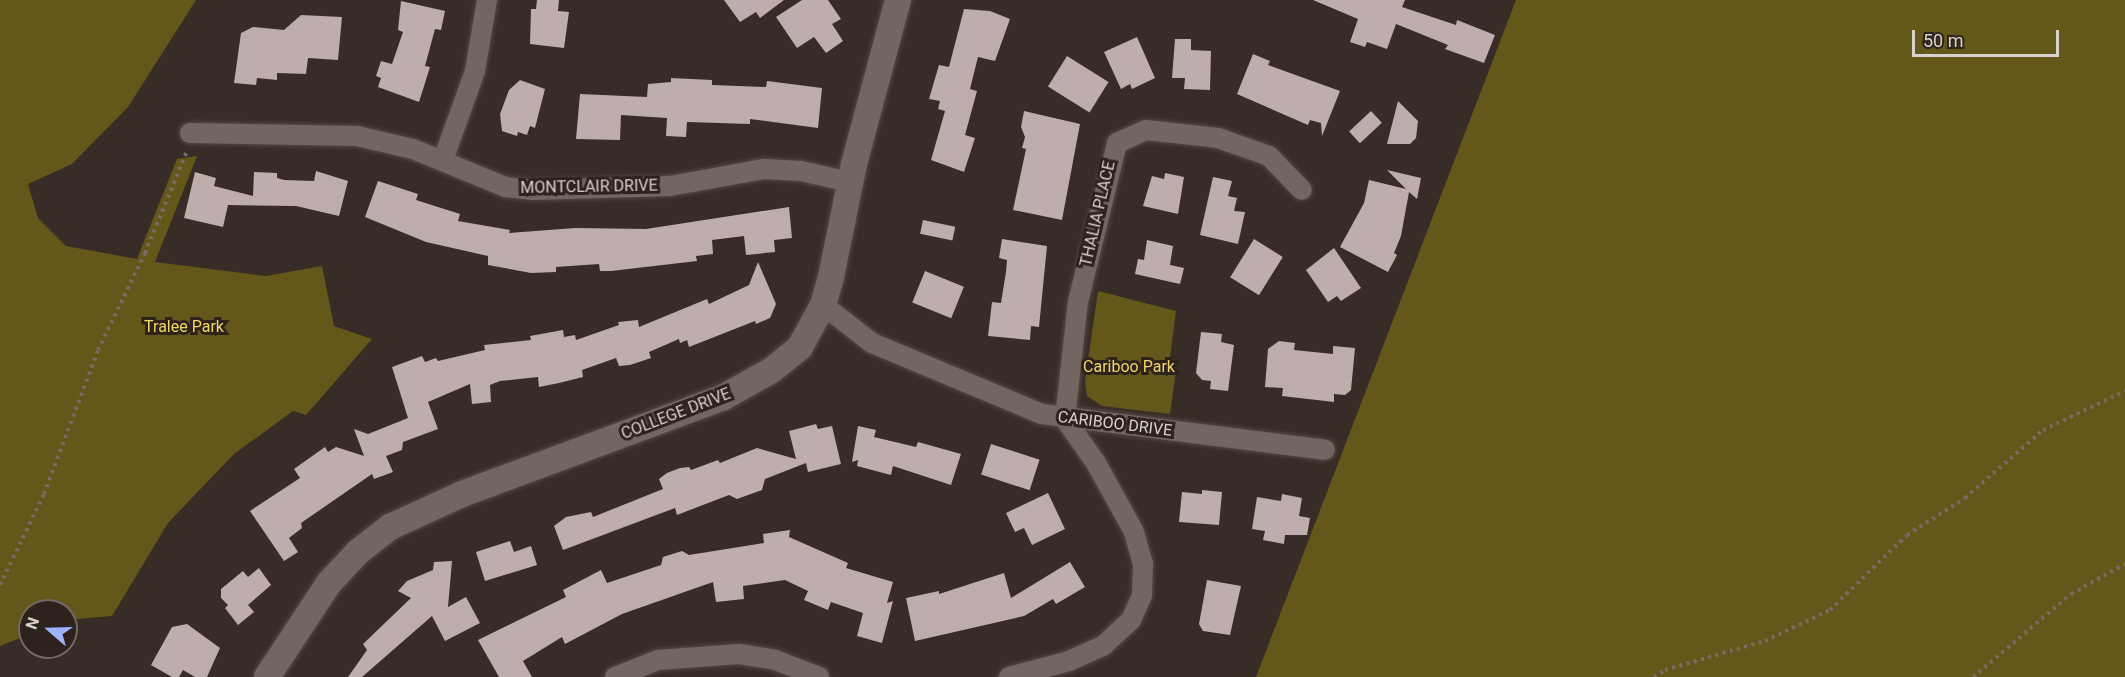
<!DOCTYPE html>
<style>
body{margin:0}
#map{position:relative;width:2125px;height:677px;overflow:hidden;background:#382c26;font-family:Roboto,sans-serif}
div>[style]{position:absolute}
.green>*{inset:0;background:#64571a}
.building>*{inset:0;background:#beadad;transform-origin:0 0}
.path>*{height:4px;margin-top:-2px;transform-origin:0;background:repeating-linear-gradient(90deg,#766c66 0 3px,transparent 0 7.5px)}
.roads{filter:drop-shadow(0 0 2px #534944) drop-shadow(0 0 2px #534944)}
.minor>*{height:20px;margin:-10px;padding:0 10px;transform-origin:10px;border-radius:10px;background:#73655f}
.tertiary>*{height:26px;margin:-13px;padding:0 13px;transform-origin:13px;border-radius:13px;background:#73655f}
span{translate:-50% -50%;white-space:nowrap;text-align:center;line-height:1.15;-webkit-text-stroke:6px #2e221d;paint-order:stroke}
.street-label{font-size:16px;color:#dad2ce}
.park-label{font-size:16px;color:#f1d662}
.north{position:absolute;left:18px;top:599px;width:60px;height:60px;box-sizing:border-box;background:#2e221d;border:2px solid #736864;border-radius:50%;rotate:290deg;font-size:16px;font-weight:700;line-height:24px;text-align:center;color:#dad2ce}
.north::after{content:'';display:block;margin:auto;width:21px;height:27px;background:#9fb3fd;clip-path:polygon(50% 0,100% 100%,50% 72%,0 100%)}
.scale{position:absolute;left:1912px;top:30px;width:147px;height:27px;box-sizing:border-box;border:3px solid #dad2ce;border-top:0;padding-left:8px;font-size:18px;line-height:21px;white-space:nowrap;color:#dad2ce;-webkit-text-stroke:4px #2e221d;paint-order:stroke}
</style>
<div id="map">
<div class="green">
<div style="clip-path:polygon(0 0,196px 0,128px 107px,72px 164px,28px 184px,38px 218px,66px 246px,137px 259px,177px 159px,197px 156px,155px 262px,266px 276px,322px 266px,334px 326px,372px 339px,306px 415px,293px 411px,234px 454px,168px 523px,112px 616px,66px 620px,66px 611px,30px 611px,30px 634px,0 646px)"></div>
<div style="clip-path:polygon(1516px 0,2125px 0,2125px 677px,1256px 677px)"></div>
<div style="clip-path:polygon(1098px 291px,1176px 311px,1170px 358px,1176px 370px,1170px 414px,1102px 406px,1087px 396px,1085px 381px)"></div>
</div>
<div class="building">
<div style="clip-path:polygon(537px 0,559px 0,558px 11px,569px 12px,564px 48px,530px 44px,531px 9px,536px 9px)"></div>
<div style="clip-path:polygon(724px 0,784px 0,760px 18px,756px 12px,740px 22px)"></div>
<div style="clip-path:polygon(802px 0,828px 0,841px 19px,832px 24px,843px 41px,826px 53px,814px 37px,797px 48px,776px 17px)"></div>
<div style="clip-path:polygon(1313px 0,1405px 0,1402px 7px,1456px 25px,1457px 20px,1495px 35px,1484px 63px,1445px 49px,1448px 45px,1396px 24px,1387px 49px,1367px 42px,1365px 47px,1350px 42px,1358px 19px)"></div>
<div style="clip-path:polygon(401px 1px,445px 11px,441px 30px,435px 29px,425px 66px,430px 67px,419px 102px,378px 87px,381px 78px,376px 76px,381px 61px,392px 64px,403px 32px,398px 30px)"></div>
<div style="clip-path:polygon(964px 9px,990px 11px,1010px 19px,995px 61px,978px 57px,970px 89px,977px 91px,965px 135px,975px 138px,964px 172px,931px 160px,945px 111px,938px 109px,940px 101px,929px 99px,939px 65px,949px 67px)"></div>
<div style="clip-path:polygon(301px 15px,342px 17px,338px 60px,308px 58px,306px 74px,277px 73px,277px 80px,257px 78px,256px 85px,234px 83px,241px 33px,253px 27px,284px 30px)"></div>
<div style="clip-path:polygon(1137px 37px,1155px 78px,1132px 89px,1130px 84px,1121px 89px,1104px 52px)"></div>
<div style="clip-path:polygon(1175px 39px,1191px 39px,1191px 50px,1211px 51px,1210px 90px,1184px 89px,1185px 78px,1172px 78px)"></div>
<div style="clip-path:polygon(1253px 54px,1270px 61px,1268px 65px,1340px 91px,1322px 136px,1321px 123px,1310px 120px,1308px 125px,1237px 94px)"></div>
<div style="left:1067px;top:56px;width:49px;height:36px;rotate:32deg"></div>
<div style="clip-path:polygon(671px 78px,712px 80px,712px 85px,766px 87px,767px 81px,822px 88px,818px 128px,750px 119px,750px 124px,687px 122px,686px 137px,666px 136px,667px 118px,621px 115px,620px 140px,576px 139px,580px 94px,647px 97px,648px 84px,671px 82px)"></div>
<div style="clip-path:polygon(520px 80px,545px 89px,535px 128px,530px 126px,527px 135px,518px 132px,517px 136px,502px 131px,500px 114px,509px 90px)"></div>
<div style="clip-path:polygon(1398px 101px,1418px 121px,1416px 138px,1410px 144px,1387px 144px)"></div>
<div style="clip-path:polygon(1024px 111px,1080px 124px,1062px 220px,1013px 210px,1026px 149px,1022px 148px,1025px 137px,1021px 127px)"></div>
<div style="left:1371px;top:111px;width:16px;height:30px;rotate:47deg"></div>
<div style="clip-path:polygon(1387px 170px,1421px 178px,1417px 199px,1409px 192px,1401px 236px,1394px 253px,1397px 255px,1388px 272px,1340px 247px,1364px 203px,1369px 180px,1406px 189px)"></div>
<div style="clip-path:polygon(316px 171px,348px 181px,339px 216px,296px 206px,228px 205px,223px 227px,184px 218px,195px 172px,216px 178px,214px 186px,253px 196px,254px 172px,277px 173px,277px 178px,284px 180px,314px 181px)"></div>
<div style="clip-path:polygon(1165px 173px,1184px 177px,1178px 214px,1143px 206px,1152px 176px,1164px 179px)"></div>
<div style="clip-path:polygon(1213px 177px,1232px 181px,1228px 196px,1237px 198px,1234px 211px,1245px 212px,1238px 244px,1200px 235px)"></div>
<div style="clip-path:polygon(378px 181px,418px 194px,416px 200px,460px 214px,458px 221px,510px 230px,509px 233px,575px 228px,646px 229px,789px 207px,792px 238px,774px 240px,775px 252px,746px 255px,744px 236px,712px 240px,713px 254px,696px 256px,697px 261px,611px 271px,600px 271px,599px 264px,556px 267px,556px 272px,531px 273px,488px 265px,488px 256px,426px 242px,365px 217px)"></div>
<div style="left:923px;top:220px;width:33px;height:14px;rotate:12deg"></div>
<div style="clip-path:polygon(1002px 239px,1047px 246px,1039px 327px,1031px 326px,1030px 340px,988px 336px,992px 302px,1001px 303px,1006px 272px,1007px 260px,999px 258px)"></div>
<div style="left:1254px;top:239px;width:34px;height:45px;rotate:32deg"></div>
<div style="clip-path:polygon(1147px 240px,1173px 246px,1170px 265px,1184px 268px,1180px 284px,1135px 274px,1138px 259px,1144px 260px)"></div>
<div style="clip-path:polygon(1334px 248px,1361px 288px,1341px 301px,1337px 296px,1328px 302px,1306px 270px)"></div>
<div style="clip-path:polygon(758px 262px,776px 304px,770px 318px,756px 324px,755px 321px,689px 347px,687px 340px,680px 343px,679px 339px,649px 352px,651px 358px,630px 365px,619px 366px,616px 358px,582px 370px,583px 377px,559px 383px,539px 387px,538px 377px,500px 381px,490px 385px,491px 402px,472px 404px,470px 384px,428px 402px,438px 429px,403px 442px,402px 450px,386px 456px,393px 472px,374px 479px,372px 474px,301px 523px,302px 528px,289px 538px,298px 552px,284px 561px,250px 511px,300px 478px,294px 469px,325px 447px,328px 452px,336px 447px,364px 456px,354px 429px,368px 434px,408px 418px,392px 367px,422px 356px,425px 362px,436px 358px,438px 361px,485px 350px,484px 345px,531px 340px,530px 336px,563px 330px,564px 337px,575px 335px,576px 340px,619px 325px,618px 322px,638px 320px,639px 327px,707px 299px,709px 304px,749px 285px)"></div>
<div style="left:925px;top:271px;width:42px;height:34px;rotate:22deg"></div>
<div style="clip-path:polygon(1201px 332px,1222px 334px,1221px 342px,1234px 345px,1228px 391px,1210px 389px,1211px 381px,1202px 380px,1196px 373px)"></div>
<div style="clip-path:polygon(1279px 341px,1295px 343px,1294px 350px,1333px 354px,1333px 346px,1355px 348px,1351px 390px,1345px 395px,1334px 394px,1334px 402px,1282px 396px,1283px 388px,1265px 387px,1268px 349px)"></div>
<div style="clip-path:polygon(816px 424px,818px 429px,832px 426px,841px 464px,808px 472px,806px 463px,765px 479px,762px 490px,737px 499px,729px 495px,677px 515px,675px 508px,563px 550px,554px 526px,566px 517px,591px 512px,593px 517px,663px 489px,659px 479px,667px 473px,680px 468px,689px 467px,691px 470px,718px 460px,720px 463px,757px 448px,796px 459px,789px 431px)"></div>
<div style="clip-path:polygon(858px 426px,876px 430px,874px 437px,916px 447px,918px 442px,961px 454px,951px 485px,893px 466px,891px 475px,857px 466px,858px 460px,852px 462px)"></div>
<div style="left:991px;top:444px;width:51px;height:32px;rotate:18deg"></div>
<div style="clip-path:polygon(1202px 490px,1222px 492px,1219px 525px,1179px 522px,1182px 492px,1202px 494px)"></div>
<div style="clip-path:polygon(1048px 493px,1065px 529px,1032px 545px,1024px 528px,1015px 532px,1006px 513px)"></div>
<div style="clip-path:polygon(1282px 494px,1302px 498px,1299px 516px,1310px 518px,1307px 535px,1285px 535px,1284px 544px,1263px 540px,1265px 531px,1252px 529px,1257px 497px,1281px 501px)"></div>
<div style="clip-path:polygon(790px 530px,789px 537px,848px 563px,846px 568px,893px 582px,887px 603px,893px 601px,882px 643px,857px 636px,863px 613px,831px 602px,828px 610px,804px 600px,808px 591px,785px 580px,743px 586px,744px 599px,716px 602px,713px 582px,622px 614px,565px 644px,562px 637px,523px 661px,532px 677px,499px 677px,478px 640px,566px 597px,563px 590px,601px 570px,607px 583px,661px 565px,663px 557px,682px 551px,689px 555px,764px 543px,763px 534px)"></div>
<div style="clip-path:polygon(510px 541px,514px 552px,531px 546px,537px 565px,485px 581px,476px 552px)"></div>
<div style="clip-path:polygon(452px 561px,448px 607px,466px 597px,480px 623px,445px 641px,432px 616px,362px 677px,348px 677px,367px 650px,363px 644px,411px 598px,398px 591px,407px 581px,433px 570px,434px 562px)"></div>
<div style="clip-path:polygon(1070px 562px,1085px 587px,1056px 604px,1053px 599px,1024px 616px,915px 641px,906px 598px,939px 591px,939px 594px,1004px 573px,1011px 598px)"></div>
<div style="clip-path:polygon(259px 568px,271px 585px,248px 605px,254px 612px,238px 625px,225px 608px,228px 605px,221px 598px,221px 589px,243px 571px,248px 577px)"></div>
<div style="clip-path:polygon(1207px 580px,1241px 586px,1230px 635px,1203px 631px,1199px 624px)"></div>
<div style="clip-path:polygon(187px 624px,220px 648px,207px 677px,195px 677px,183px 670px,179px 677px,172px 677px,151px 665px,172px 627px)"></div>
</div>
<div class="path">
<div style="left:0;top:585px;width:101px;rotate:-64.2deg"></div>
<div style="left:44px;top:494px;width:154px;rotate:-69.4deg"></div>
<div style="left:98px;top:350px;width:108px;rotate:-64.1deg"></div>
<div style="left:145px;top:253px;width:110px;rotate:-67.6deg"></div>
<div style="left:1654px;top:677px;width:13px;rotate:-32deg"></div>
<div style="left:1665px;top:670px;width:104px;rotate:-16.2deg"></div>
<div style="left:1765px;top:641px;width:72px;rotate:-25.5deg"></div>
<div style="left:1830px;top:610px;width:107px;rotate:-44.2deg"></div>
<div style="left:1907px;top:535px;width:69px;rotate:-32.5deg"></div>
<div style="left:1965px;top:498px;width:103px;rotate:-41.1deg"></div>
<div style="left:2043px;top:430px;width:91px;rotate:-25.4deg"></div>
<div style="left:1973px;top:677px;width:128px;rotate:-40.3deg"></div>
<div style="left:2071px;top:594px;width:62px;rotate:-29.1deg"></div>
</div>
<div class="roads">
<div class="minor">
<div style="left:190px;top:133px;width:167px;rotate:1deg"></div>
<div style="left:357px;top:136px;width:57px;rotate:13.1deg"></div>
<div style="left:413px;top:149px;width:100px;rotate:22.4deg"></div>
<div style="left:505px;top:187px;width:27px;rotate:6deg"></div>
<div style="left:532px;top:190px;width:138px;rotate:-1.7deg"></div>
<div style="left:670px;top:186px;width:96px;rotate:-10.3deg"></div>
<div style="left:764px;top:169px;width:37px;rotate:3deg"></div>
<div style="left:801px;top:171px;width:50px;rotate:12.7deg"></div>
<div style="left:443px;top:160px;width:95px;rotate:-70.2deg"></div>
<div style="left:475px;top:71px;width:72px;rotate:-80.4deg"></div>
<div style="left:823px;top:305px;width:62px;rotate:37.8deg"></div>
<div style="left:872px;top:343px;width:184px;rotate:22.7deg"></div>
<div style="left:1042px;top:414px;width:285px;rotate:7.2deg"></div>
<div style="left:615px;top:677px;width:46px;rotate:-21.6deg"></div>
<div style="left:658px;top:660px;width:81px;rotate:-4.2deg"></div>
<div style="left:739px;top:654px;width:36px;rotate:9deg"></div>
<div style="left:775px;top:660px;width:47px;rotate:21.1deg"></div>
<div style="left:1009px;top:677px;width:62px;rotate:-14.9deg"></div>
<div style="left:1069px;top:661px;width:37px;rotate:-24deg"></div>
<div style="left:1103px;top:646px;width:38px;rotate:-43deg"></div>
<div style="left:1131px;top:620px;width:27px;rotate:-66deg"></div>
<div style="left:1142px;top:595px;width:31px;rotate:-88deg"></div>
<div style="left:1143px;top:564px;width:35px;rotate:-106deg"></div>
<div style="left:1133px;top:530px;width:77px;rotate:-118.9deg"></div>
<div style="left:1096px;top:463px;width:54px;rotate:-125.2deg"></div>
<div style="left:1065px;top:419px;width:118px;rotate:-83.7deg"></div>
<div style="left:1078px;top:302px;width:164px;rotate:-76.2deg"></div>
<div style="left:1117px;top:143px;width:32px;rotate:-24deg"></div>
<div style="left:1146px;top:130px;width:72px;rotate:6.3deg"></div>
<div style="left:1218px;top:138px;width:54px;rotate:19.4deg"></div>
<div style="left:1269px;top:156px;width:47px;rotate:45.9deg"></div>
</div>
<div class="tertiary">
<div style="left:267px;top:677px;width:113px;rotate:-56.6deg"></div>
<div style="left:329px;top:583px;width:42px;rotate:-46.9deg"></div>
<div style="left:358px;top:552px;width:41px;rotate:-38deg"></div>
<div style="left:390px;top:527px;width:79px;rotate:-24.6deg"></div>
<div style="left:462px;top:494px;width:277px;rotate:-20.3deg"></div>
<div style="left:722px;top:398px;width:57px;rotate:-29.2deg"></div>
<div style="left:772px;top:370px;width:36px;rotate:-39deg"></div>
<div style="left:800px;top:347px;width:48px;rotate:-61.3deg"></div>
<div style="left:823px;top:305px;width:29px;rotate:-74deg"></div>
<div style="left:831px;top:277px;width:115px;rotate:-78.5deg"></div>
<div style="left:854px;top:164px;width:170px;rotate:-75deg"></div>
</div>
</div>
<div class="street-label">
<span style="left:589px;top:187px;rotate:-1deg">MONTCLAIR DRIVE</span>
<span style="left:1098px;top:214px;rotate:-77deg">THALIA PLACE</span>
<span style="left:676px;top:414px;rotate:-21deg">COLLEGE DRIVE</span>
<span style="left:1115px;top:424px;rotate:7deg">CARIBOO DRIVE</span>
</div>
<div class="park-label">
<span style="left:184px;top:327px">Tralee Park</span>
<span style="left:1129px;top:367px">Cariboo Park</span>
</div>
<div class="north">N</div>
<div class="scale">50 m</div>
</div>
